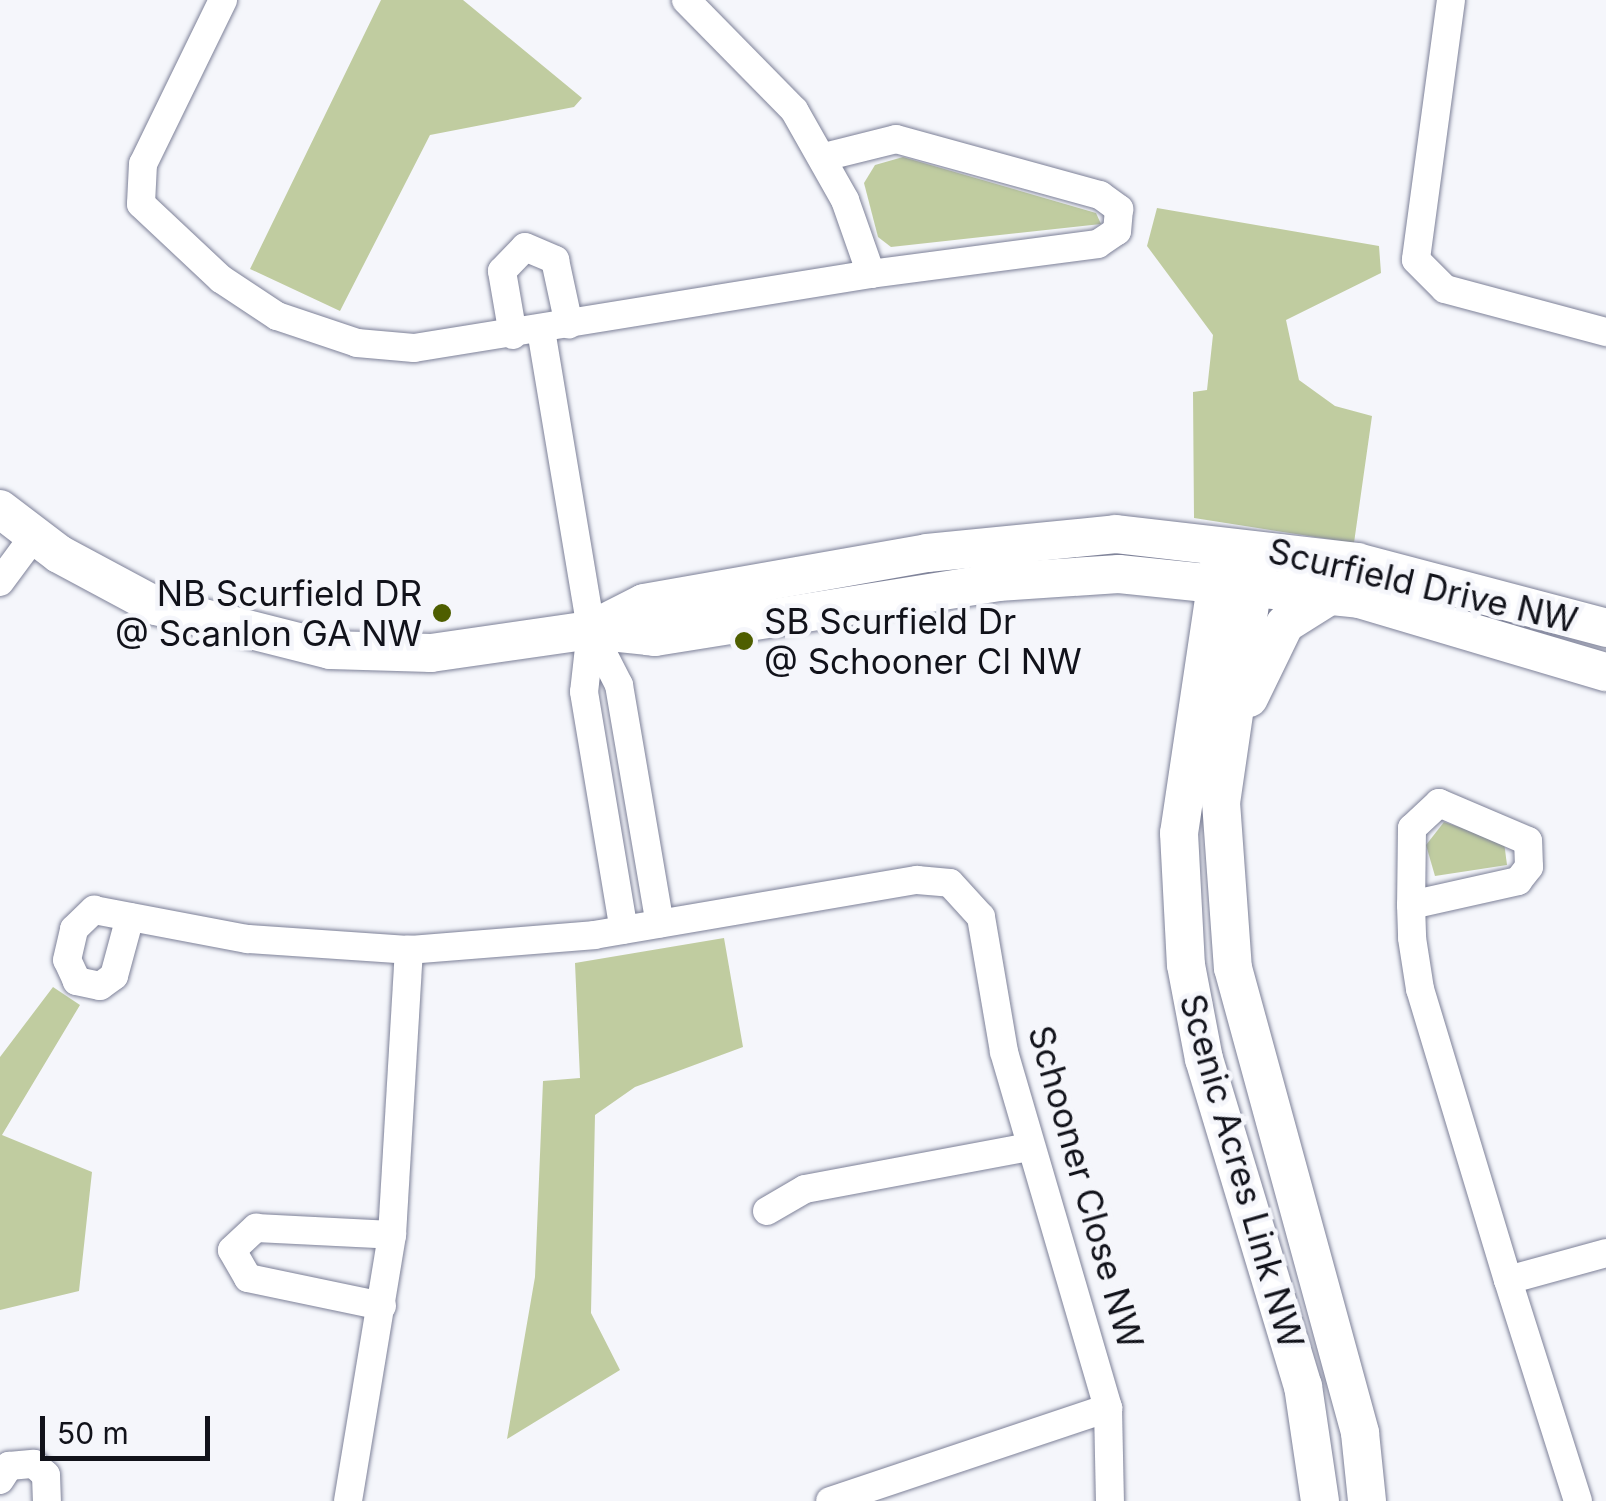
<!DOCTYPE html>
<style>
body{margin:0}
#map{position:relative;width:1606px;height:1501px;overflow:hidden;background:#f5f6fb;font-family:Inter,sans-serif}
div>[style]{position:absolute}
.green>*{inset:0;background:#c0cca0}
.roads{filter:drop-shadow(0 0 2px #7d8198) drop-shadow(0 0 2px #7d8198)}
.street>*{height:28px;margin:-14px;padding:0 14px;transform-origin:14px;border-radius:14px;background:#fff}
.secondary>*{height:38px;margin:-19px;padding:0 19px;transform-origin:19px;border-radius:19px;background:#fff}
.dots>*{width:28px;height:28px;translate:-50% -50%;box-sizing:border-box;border:5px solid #f5f6fb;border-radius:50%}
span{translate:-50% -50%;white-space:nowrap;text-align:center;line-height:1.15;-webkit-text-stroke:9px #f5f6fb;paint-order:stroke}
.street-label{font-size:35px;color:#11121a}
.poi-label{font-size:35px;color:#11121a}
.right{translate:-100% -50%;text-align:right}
.left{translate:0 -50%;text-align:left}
.scale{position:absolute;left:40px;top:1416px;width:170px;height:45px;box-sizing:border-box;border:5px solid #11121a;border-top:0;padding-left:12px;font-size:30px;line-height:35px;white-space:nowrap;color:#11121a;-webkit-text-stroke:8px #f5f6fb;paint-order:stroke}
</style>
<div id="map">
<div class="green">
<div style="clip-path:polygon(381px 0,463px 0,582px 98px,574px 107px,430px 135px,340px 311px,250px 269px)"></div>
<div style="clip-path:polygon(903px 157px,1096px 213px,1101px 224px,891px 247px,878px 237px,864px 183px,875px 165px)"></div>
<div style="clip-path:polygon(1157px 208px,1379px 246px,1381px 273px,1286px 320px,1299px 380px,1335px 406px,1372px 416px,1354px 543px,1194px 518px,1193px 392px,1207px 390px,1213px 335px,1147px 246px)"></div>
<div style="clip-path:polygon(1444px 822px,1504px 842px,1507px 865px,1435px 876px,1426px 845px)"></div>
<div style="clip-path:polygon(724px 938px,743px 1047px,635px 1087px,595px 1115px,591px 1313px,620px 1370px,507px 1439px,535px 1277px,543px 1081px,580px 1078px,575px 963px)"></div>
<div style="clip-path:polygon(53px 987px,80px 1005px,2px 1135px,92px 1172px,79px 1291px,0 1310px,0 1057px)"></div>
</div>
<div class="roads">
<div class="street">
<div style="left:223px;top:0;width:182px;rotate:116deg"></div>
<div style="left:143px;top:164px;width:40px;rotate:92.9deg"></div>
<div style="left:141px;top:204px;width:110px;rotate:43.2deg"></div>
<div style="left:221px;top:279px;width:67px;rotate:33.5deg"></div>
<div style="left:277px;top:316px;width:84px;rotate:18.6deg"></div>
<div style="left:357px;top:343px;width:57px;rotate:5deg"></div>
<div style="left:414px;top:348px;width:463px;rotate:-9.2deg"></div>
<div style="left:871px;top:274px;width:78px;rotate:-109.4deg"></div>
<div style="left:845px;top:200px;width:103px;rotate:-119.5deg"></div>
<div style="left:794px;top:110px;width:154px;rotate:-134.5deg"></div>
<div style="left:1451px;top:0;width:262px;rotate:97.7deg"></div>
<div style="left:1416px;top:260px;width:41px;rotate:45deg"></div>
<div style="left:1445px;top:289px;width:167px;rotate:15deg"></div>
<div style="left:824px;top:157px;width:74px;rotate:-14deg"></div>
<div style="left:896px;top:139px;width:212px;rotate:15.4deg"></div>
<div style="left:1100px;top:195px;width:24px;rotate:36deg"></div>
<div style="left:1119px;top:209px;width:22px;rotate:95deg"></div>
<div style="left:1117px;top:231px;width:23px;rotate:146deg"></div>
<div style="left:1098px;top:244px;width:229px;rotate:172.5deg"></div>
<div style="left:541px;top:330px;width:304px;rotate:80.5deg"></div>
<div style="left:591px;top:630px;width:62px;rotate:96.4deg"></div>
<div style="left:584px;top:692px;width:241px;rotate:80.5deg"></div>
<div style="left:513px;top:335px;width:65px;rotate:-99.8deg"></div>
<div style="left:502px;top:271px;width:33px;rotate:-46deg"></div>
<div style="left:525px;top:247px;width:33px;rotate:23deg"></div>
<div style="left:555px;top:260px;width:66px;rotate:77.8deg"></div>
<div style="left:0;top:582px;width:57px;rotate:-53.5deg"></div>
<div style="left:591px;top:630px;width:62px;rotate:63deg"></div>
<div style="left:619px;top:685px;width:242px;rotate:80.3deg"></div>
<div style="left:1411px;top:905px;width:110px;rotate:-12.6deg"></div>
<div style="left:1518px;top:881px;width:18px;rotate:-52deg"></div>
<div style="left:1529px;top:867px;width:26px;rotate:-92deg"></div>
<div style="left:1528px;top:841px;width:97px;rotate:-156.9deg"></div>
<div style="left:1439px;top:803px;width:37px;rotate:137deg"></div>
<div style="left:1412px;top:828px;width:77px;rotate:90.7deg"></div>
<div style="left:1411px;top:905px;width:33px;rotate:88deg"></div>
<div style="left:1412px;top:938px;width:52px;rotate:81.1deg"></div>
<div style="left:1420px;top:989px;width:304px;rotate:73.2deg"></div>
<div style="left:130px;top:917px;width:61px;rotate:105.2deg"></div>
<div style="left:114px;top:976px;width:17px;rotate:144deg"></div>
<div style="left:100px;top:986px;width:24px;rotate:-168deg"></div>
<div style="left:77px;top:981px;width:23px;rotate:-115deg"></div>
<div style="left:67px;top:960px;width:32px;rotate:-77deg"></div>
<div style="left:74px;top:929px;width:28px;rotate:-44deg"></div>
<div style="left:94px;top:910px;width:157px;rotate:10.7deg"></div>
<div style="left:248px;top:939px;width:161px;rotate:3.9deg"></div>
<div style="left:767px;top:1211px;width:44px;rotate:-30.1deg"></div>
<div style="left:805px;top:1189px;width:228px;rotate:-10.6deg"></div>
<div style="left:382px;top:1306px;width:137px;rotate:-168.2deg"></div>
<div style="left:248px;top:1278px;width:32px;rotate:-120deg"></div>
<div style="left:232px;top:1250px;width:33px;rotate:-43deg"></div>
<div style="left:256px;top:1228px;width:136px;rotate:2.9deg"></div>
<div style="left:1108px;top:1408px;width:93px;rotate:88.8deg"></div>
<div style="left:0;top:1480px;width:17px;rotate:-57deg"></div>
<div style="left:9px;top:1466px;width:25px;rotate:-5deg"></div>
<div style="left:34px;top:1464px;width:16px;rotate:43deg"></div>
<div style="left:46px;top:1475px;width:26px;rotate:88deg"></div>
<div style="left:348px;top:1501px;width:270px;rotate:-80.6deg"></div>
<div style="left:392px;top:1235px;width:286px;rotate:-86.6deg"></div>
<div style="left:409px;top:950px;width:186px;rotate:-4.6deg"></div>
<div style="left:594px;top:935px;width:328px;rotate:-9.7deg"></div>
<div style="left:917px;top:880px;width:33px;rotate:5deg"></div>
<div style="left:950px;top:883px;width:46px;rotate:47.6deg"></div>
<div style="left:981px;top:917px;width:137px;rotate:80.3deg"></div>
<div style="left:1004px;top:1052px;width:371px;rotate:73.7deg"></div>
<div style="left:1108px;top:1408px;width:293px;rotate:161.5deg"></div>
<div style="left:1578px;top:1501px;width:232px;rotate:-107.6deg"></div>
<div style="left:1508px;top:1280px;width:102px;rotate:-15.4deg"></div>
</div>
<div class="secondary">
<div style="left:0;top:509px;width:74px;rotate:37.3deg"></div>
<div style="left:59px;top:554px;width:110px;rotate:28.2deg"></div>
<div style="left:156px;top:606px;width:179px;rotate:14.2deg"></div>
<div style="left:330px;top:650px;width:101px;rotate:1.7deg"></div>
<div style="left:431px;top:653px;width:162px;rotate:-8.2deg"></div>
<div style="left:591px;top:630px;width:64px;rotate:6.2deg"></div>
<div style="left:655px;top:637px;width:347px;rotate:-9.1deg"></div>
<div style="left:998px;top:582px;width:121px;rotate:-3.8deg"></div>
<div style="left:1119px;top:574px;width:241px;rotate:5.9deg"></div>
<div style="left:1359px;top:599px;width:258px;rotate:16.5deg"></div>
<div style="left:1220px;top:559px;width:277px;rotate:98.5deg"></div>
<div style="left:1179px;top:833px;width:132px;rotate:87deg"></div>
<div style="left:1186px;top:965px;width:96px;rotate:79.2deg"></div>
<div style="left:1204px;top:1059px;width:342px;rotate:73.2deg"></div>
<div style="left:1303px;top:1386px;width:116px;rotate:81.6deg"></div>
<div style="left:1256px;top:563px;width:242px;rotate:98.3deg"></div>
<div style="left:1221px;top:802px;width:166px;rotate:85.9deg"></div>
<div style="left:1233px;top:968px;width:482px;rotate:74.7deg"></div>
<div style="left:1360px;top:1433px;width:68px;rotate:84.1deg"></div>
<div style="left:591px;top:630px;width:59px;rotate:-27deg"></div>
<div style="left:644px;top:603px;width:287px;rotate:-10deg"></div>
<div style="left:927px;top:553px;width:190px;rotate:-5.7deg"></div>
<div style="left:1116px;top:534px;width:243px;rotate:6.6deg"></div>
<div style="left:1357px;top:562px;width:258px;rotate:14.8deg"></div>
<div style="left:1249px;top:698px;width:82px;rotate:-64.1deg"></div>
<div style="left:1285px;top:624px;width:54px;rotate:-32.2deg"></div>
</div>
</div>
<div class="dots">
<div style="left:442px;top:613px;background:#4e5e00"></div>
<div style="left:744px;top:641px;background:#4e5e00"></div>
</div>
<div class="street-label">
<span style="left:1423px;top:585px;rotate:13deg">Scurfield Drive NW</span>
<span style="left:1242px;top:1171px;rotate:74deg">Scenic Acres Link NW</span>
<span style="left:1086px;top:1187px;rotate:74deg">Schooner Close NW</span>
</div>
<div class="poi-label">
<span class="right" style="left:422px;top:613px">NB Scurfield DR<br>@ Scanlon GA NW</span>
<span class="left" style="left:764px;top:641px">SB Scurfield Dr<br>@ Schooner Cl NW</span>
</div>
<div class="scale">50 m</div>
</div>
